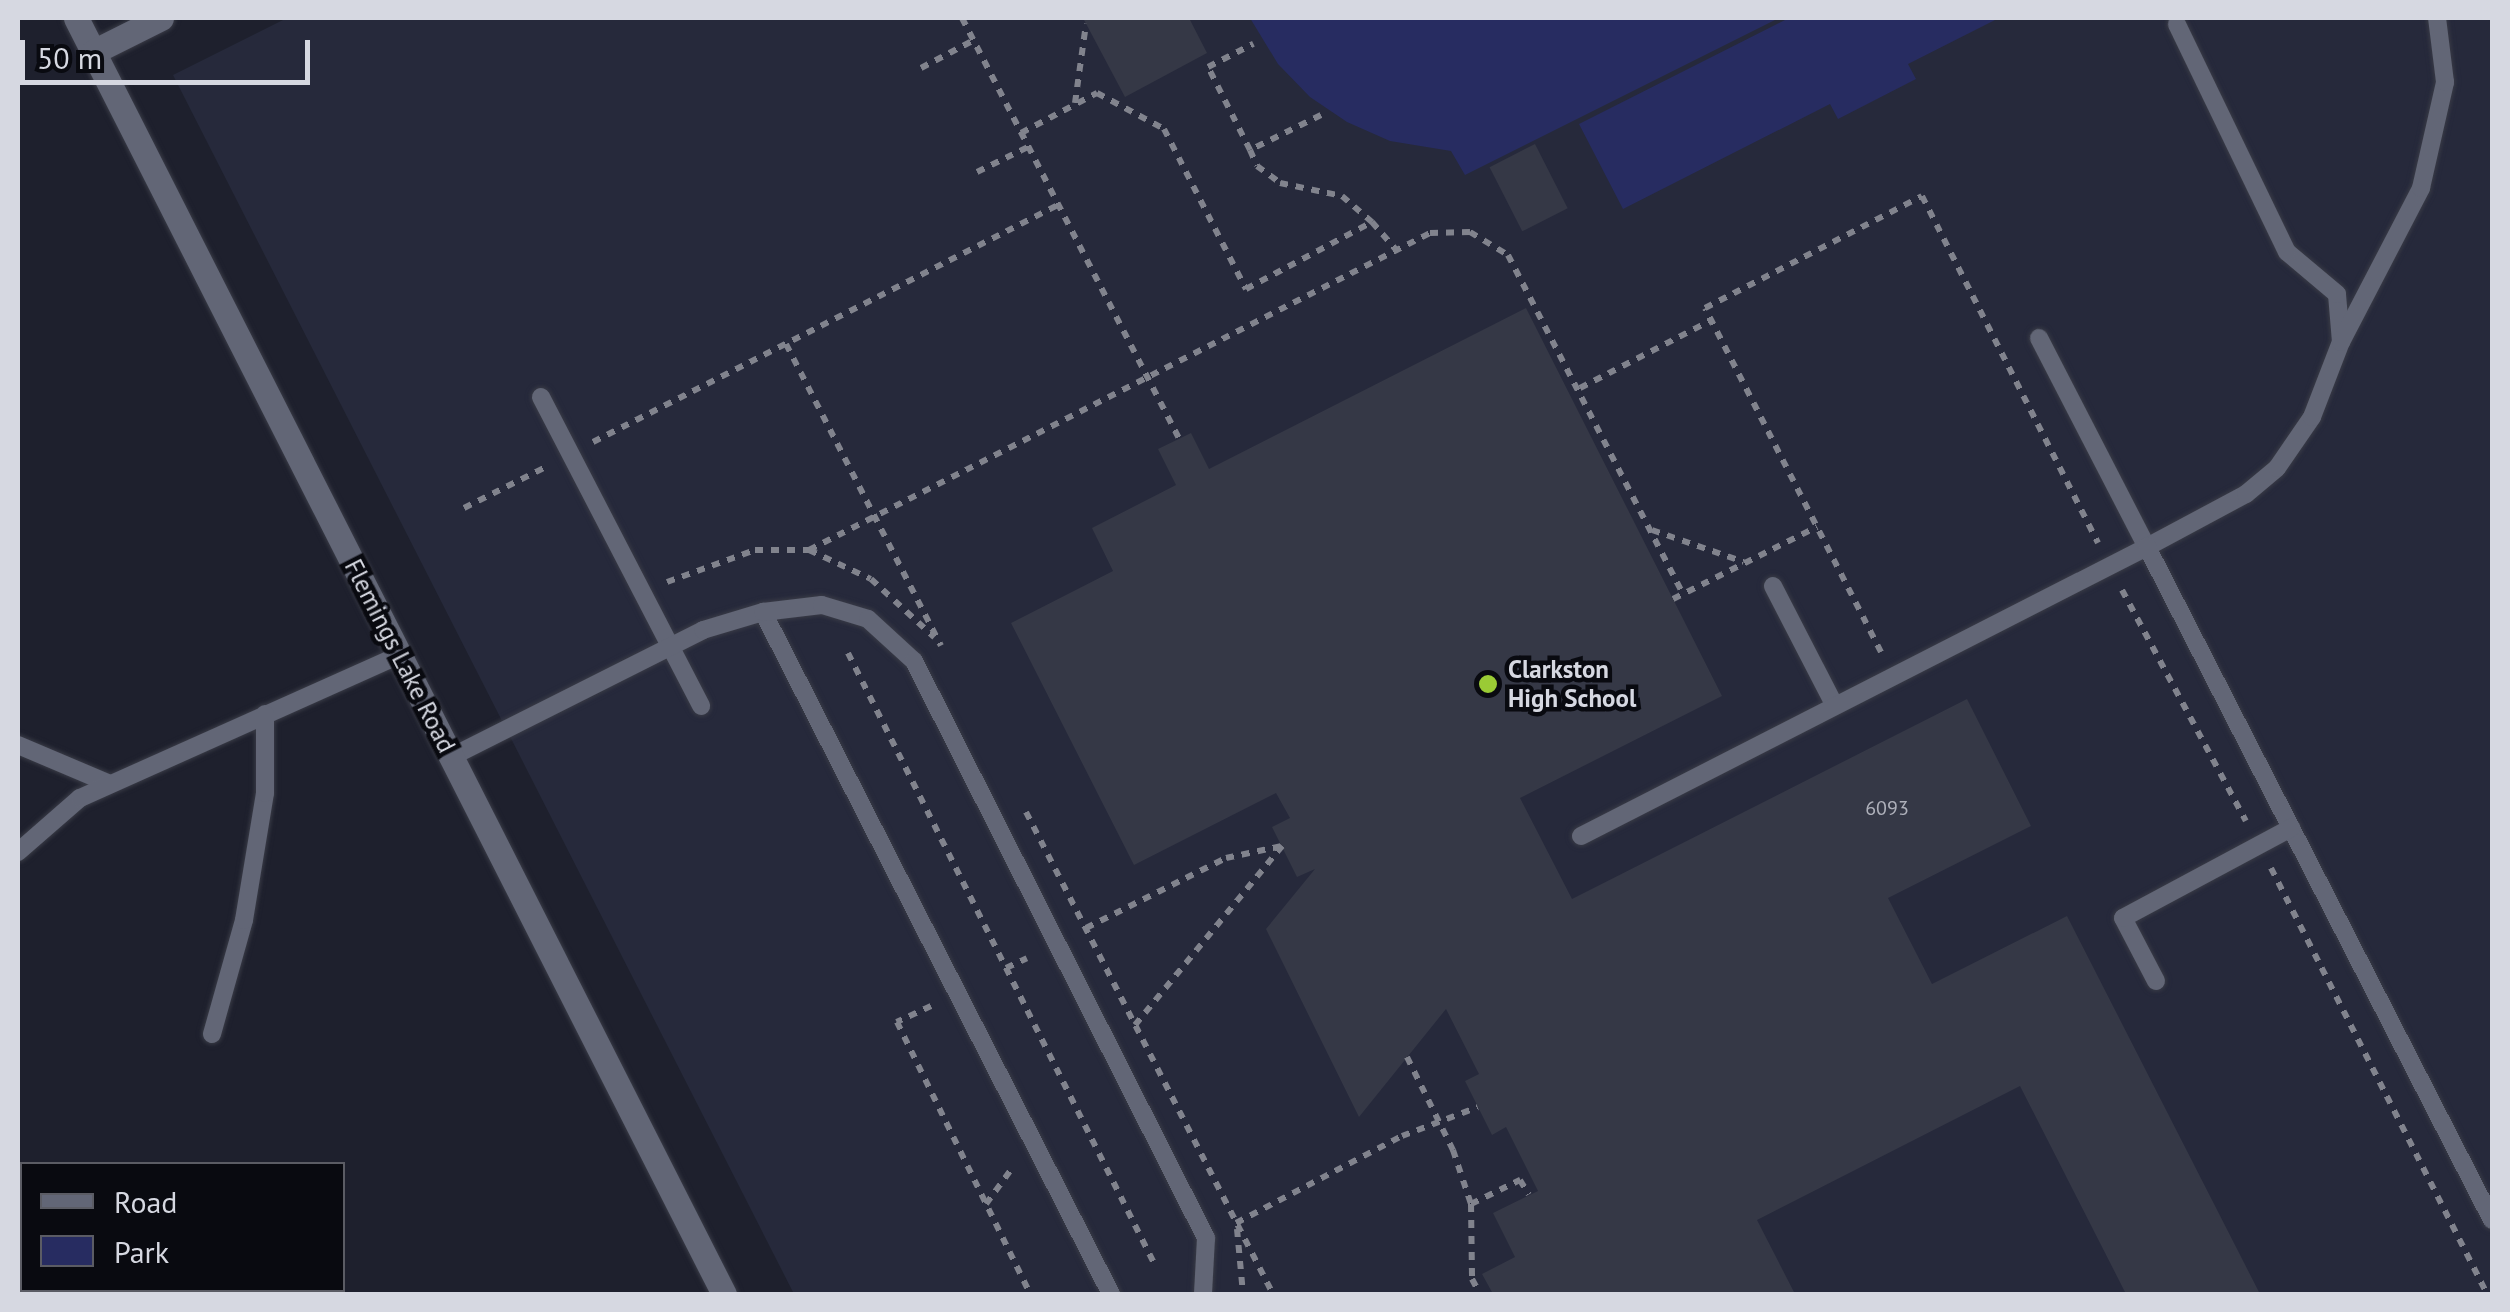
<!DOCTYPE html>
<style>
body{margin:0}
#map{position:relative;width:2510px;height:1312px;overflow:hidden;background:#1e202d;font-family:"PT Sans",sans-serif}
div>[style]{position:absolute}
.built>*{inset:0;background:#26293b}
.green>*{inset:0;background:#272c61}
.building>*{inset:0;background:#353846;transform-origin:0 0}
.path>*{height:6px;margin-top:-3px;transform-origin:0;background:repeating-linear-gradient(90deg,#81838d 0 8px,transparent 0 16px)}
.roads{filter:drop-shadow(0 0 2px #393b46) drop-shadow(0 0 2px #393b46)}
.lane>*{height:18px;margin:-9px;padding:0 9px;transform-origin:9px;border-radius:9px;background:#626676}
.street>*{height:25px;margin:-12.5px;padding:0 12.5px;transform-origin:12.5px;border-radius:12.5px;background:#626676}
.dots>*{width:28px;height:28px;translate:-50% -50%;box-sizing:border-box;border:5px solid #090a10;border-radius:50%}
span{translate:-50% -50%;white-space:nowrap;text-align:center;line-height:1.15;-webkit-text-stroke:9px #090a10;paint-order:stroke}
.number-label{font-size:20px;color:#aeb0ba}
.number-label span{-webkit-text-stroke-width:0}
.street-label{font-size:25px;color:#d6d8e1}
.poi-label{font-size:25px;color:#d6d8e1;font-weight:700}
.left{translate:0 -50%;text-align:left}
.frame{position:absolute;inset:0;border:20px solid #d6d8e1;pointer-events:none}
.legend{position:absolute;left:20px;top:1162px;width:325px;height:130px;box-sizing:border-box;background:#090a10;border:2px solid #5b5c64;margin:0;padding:12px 18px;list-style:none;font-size:30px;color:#d6d8e1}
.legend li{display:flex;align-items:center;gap:20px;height:50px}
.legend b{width:50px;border:2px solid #5b5c64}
.scale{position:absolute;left:20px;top:40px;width:290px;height:45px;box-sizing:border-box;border:5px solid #d6d8e1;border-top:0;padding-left:12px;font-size:30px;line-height:35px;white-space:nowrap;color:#d6d8e1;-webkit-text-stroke:8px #090a10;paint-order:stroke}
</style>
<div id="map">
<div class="built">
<div style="clip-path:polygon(287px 18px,2492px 18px,2492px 1294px,794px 1294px,173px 75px)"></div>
</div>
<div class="green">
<div style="clip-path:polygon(1250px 18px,1779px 18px,1465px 175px,1451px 151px,1390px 141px,1347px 122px,1310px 97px,1278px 64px)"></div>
<div style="clip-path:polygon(1789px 18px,1999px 18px,1908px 64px,1916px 79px,1838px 119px,1830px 104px,1623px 209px,1579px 124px)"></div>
</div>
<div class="building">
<div style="clip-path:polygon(1083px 18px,1189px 18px,1207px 53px,1125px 97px)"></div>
<div style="left:1535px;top:144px;width:72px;height:51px;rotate:63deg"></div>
<div style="clip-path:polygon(1526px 308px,1722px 696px,1520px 798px,1572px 899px,1967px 699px,2031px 826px,1888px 898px,1932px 984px,2067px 916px,2260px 1294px,2126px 1294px,2020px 1086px,1757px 1220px,1795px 1294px,1493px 1294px,1482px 1274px,1515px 1257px,1493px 1213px,1538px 1191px,1506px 1127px,1492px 1135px,1465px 1081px,1479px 1074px,1446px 1009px,1359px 1117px,1266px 929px,1315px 869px,1297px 877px,1272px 827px,1290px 818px,1276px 793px,1134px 865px,1011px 623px,1113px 571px,1092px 528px,1176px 485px,1158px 449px,1191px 433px,1209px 469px)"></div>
</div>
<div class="path">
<div style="left:962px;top:18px;width:474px;rotate:62.7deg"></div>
<div style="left:921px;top:68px;width:60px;rotate:-27.8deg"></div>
<div style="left:1075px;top:103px;width:80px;rotate:-82.1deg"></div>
<div style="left:1321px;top:115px;width:79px;rotate:153.8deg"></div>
<div style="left:1250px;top:150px;width:17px;rotate:66deg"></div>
<div style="left:1257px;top:166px;width:29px;rotate:36deg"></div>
<div style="left:1280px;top:183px;width:63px;rotate:11.8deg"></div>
<div style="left:1342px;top:196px;width:40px;rotate:41deg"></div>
<div style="left:1021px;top:133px;width:86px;rotate:-27.8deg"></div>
<div style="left:1097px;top:93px;width:76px;rotate:28.2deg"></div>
<div style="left:1164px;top:129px;width:180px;rotate:62.9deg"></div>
<div style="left:1246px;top:289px;width:143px;rotate:-28deg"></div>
<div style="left:1372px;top:222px;width:37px;rotate:49deg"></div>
<div style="left:1250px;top:150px;width:93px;rotate:-116.8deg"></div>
<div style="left:1208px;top:67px;width:51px;rotate:-27.1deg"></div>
<div style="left:977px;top:172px;width:57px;rotate:-26.1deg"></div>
<div style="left:786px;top:344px;width:339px;rotate:62.8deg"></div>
<div style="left:1580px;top:388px;width:148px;rotate:-27.3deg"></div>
<div style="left:593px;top:442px;width:522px;rotate:-27.01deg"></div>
<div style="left:464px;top:508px;width:94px;rotate:-26.6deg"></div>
<div style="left:1652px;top:530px;width:97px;rotate:19.2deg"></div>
<div style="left:809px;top:550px;width:697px;rotate:-27.04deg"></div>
<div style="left:1430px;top:233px;width:40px;rotate:-1.4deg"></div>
<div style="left:1470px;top:232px;width:44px;rotate:31.2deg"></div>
<div style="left:1508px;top:255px;width:382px;rotate:62.7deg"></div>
<div style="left:667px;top:582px;width:94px;rotate:-20deg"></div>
<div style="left:755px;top:550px;width:54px"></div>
<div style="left:809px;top:550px;width:68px;rotate:25.1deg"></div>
<div style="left:871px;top:579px;width:86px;rotate:42.6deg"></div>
<div style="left:2122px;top:590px;width:262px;rotate:61.8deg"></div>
<div style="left:1673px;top:599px;width:161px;rotate:-26.6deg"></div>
<div style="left:1881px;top:652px;width:386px;rotate:-117.1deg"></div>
<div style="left:1705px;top:308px;width:244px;rotate:-27.3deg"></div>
<div style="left:1922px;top:196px;width:389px;rotate:63.1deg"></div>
<div style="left:848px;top:653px;width:685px;rotate:63.36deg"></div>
<div style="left:1026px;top:812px;width:542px;rotate:62.87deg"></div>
<div style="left:2271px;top:868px;width:478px;rotate:63.1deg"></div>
<div style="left:1086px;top:928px;width:157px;rotate:-26.6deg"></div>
<div style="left:1226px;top:858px;width:57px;rotate:-12.1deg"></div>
<div style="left:1006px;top:968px;width:23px;rotate:-25deg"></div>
<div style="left:931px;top:1006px;width:38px;rotate:155deg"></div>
<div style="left:897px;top:1022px;width:303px;rotate:63.9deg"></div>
<div style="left:1135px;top:1025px;width:232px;rotate:-50.6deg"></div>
<div style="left:1407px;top:1057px;width:104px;rotate:63.7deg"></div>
<div style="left:1453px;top:1150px;width:57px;rotate:71.6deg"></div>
<div style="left:1471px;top:1204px;width:75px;rotate:89.2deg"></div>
<div style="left:1472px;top:1279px;width:17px;rotate:62deg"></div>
<div style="left:986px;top:1204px;width:46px;rotate:-53.9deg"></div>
<div style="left:1471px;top:1204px;width:55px;rotate:-26.1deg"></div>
<div style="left:1520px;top:1180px;width:17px;rotate:59deg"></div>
<div style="left:1236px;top:1223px;width:187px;rotate:-27.7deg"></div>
<div style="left:1402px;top:1136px;width:81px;rotate:-20.9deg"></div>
<div style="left:1237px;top:1229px;width:65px;rotate:84.7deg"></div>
</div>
<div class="roads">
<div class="lane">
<div style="left:2039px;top:338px;width:235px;rotate:62.7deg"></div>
<div style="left:2147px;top:547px;width:112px;rotate:-28.2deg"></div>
<div style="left:2246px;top:494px;width:40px;rotate:-40deg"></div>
<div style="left:2277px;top:468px;width:62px;rotate:-55.5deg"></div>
<div style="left:2312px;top:417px;width:80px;rotate:-68.9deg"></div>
<div style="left:2341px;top:342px;width:48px;rotate:-94.8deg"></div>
<div style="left:2337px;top:294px;width:65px;rotate:-140deg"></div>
<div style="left:2287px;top:252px;width:253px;rotate:-115.8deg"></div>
<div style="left:2341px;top:342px;width:174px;rotate:-62.5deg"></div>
<div style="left:2421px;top:188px;width:109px;rotate:-77.2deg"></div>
<div style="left:2445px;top:82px;width:64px;rotate:-97.1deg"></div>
<div style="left:541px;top:397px;width:348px;rotate:62.6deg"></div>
<div style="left:1773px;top:586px;width:133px;rotate:62.7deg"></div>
<div style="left:763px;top:612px;width:766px;rotate:62.97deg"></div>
<div style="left:18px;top:745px;width:100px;rotate:23deg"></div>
<div style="left:451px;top:757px;width:282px;rotate:-26.7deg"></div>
<div style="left:703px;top:630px;width:63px;rotate:-16.7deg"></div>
<div style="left:763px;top:612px;width:59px;rotate:-6.8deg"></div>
<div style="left:822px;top:605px;width:48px;rotate:16.9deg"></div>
<div style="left:868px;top:619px;width:62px;rotate:42.4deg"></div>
<div style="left:914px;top:661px;width:647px;rotate:63.16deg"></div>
<div style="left:1206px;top:1238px;width:56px;rotate:93.1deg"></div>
<div style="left:1581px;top:836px;width:636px;rotate:-27.05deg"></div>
<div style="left:2147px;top:547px;width:756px;rotate:62.86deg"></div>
<div style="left:18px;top:852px;width:82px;rotate:-41.1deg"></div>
<div style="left:80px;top:798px;width:350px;rotate:-24.1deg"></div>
<div style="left:2156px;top:981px;width:71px;rotate:-117.6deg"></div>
<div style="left:2123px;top:918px;width:191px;rotate:-28.2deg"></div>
<div style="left:212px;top:1034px;width:118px;rotate:-74.3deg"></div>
<div style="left:244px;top:920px;width:129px;rotate:-80.6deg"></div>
<div style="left:265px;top:793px;width:79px;rotate:-90deg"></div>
</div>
<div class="street">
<div style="left:76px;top:18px;width:1431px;rotate:63.08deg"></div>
<div style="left:93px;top:52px;width:76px;rotate:-26.6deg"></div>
</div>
</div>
<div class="dots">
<div style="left:1488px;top:684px;background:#9acb35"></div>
</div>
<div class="number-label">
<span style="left:1887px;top:808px">6093</span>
</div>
<div class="street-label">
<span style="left:400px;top:656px;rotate:63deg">Flemings Lake Road</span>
</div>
<div class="poi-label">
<span class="left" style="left:1508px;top:684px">Clarkston<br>High School</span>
</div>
<div class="frame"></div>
<ul class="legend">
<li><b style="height:12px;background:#626676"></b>Road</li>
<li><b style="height:28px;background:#272c61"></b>Park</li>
</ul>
<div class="scale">50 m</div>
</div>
